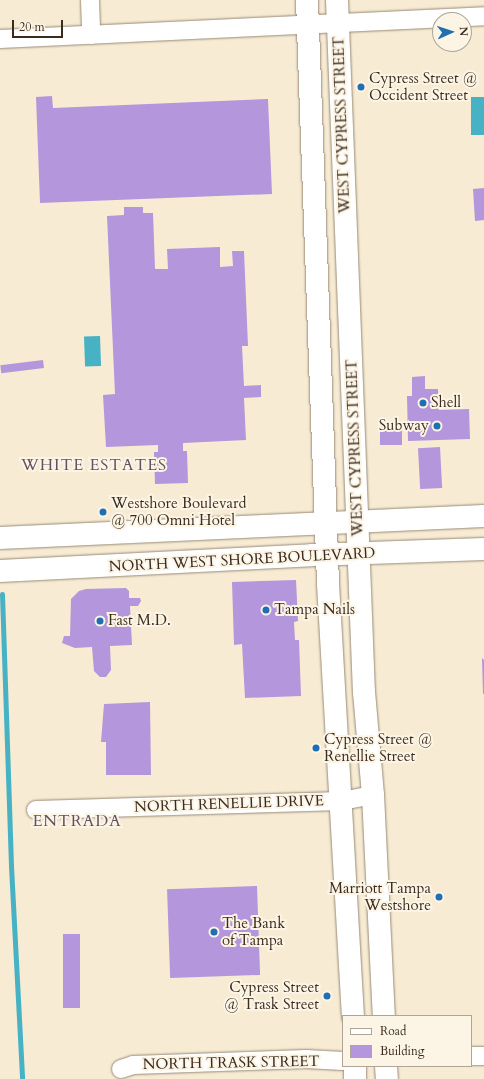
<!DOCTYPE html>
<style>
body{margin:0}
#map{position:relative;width:484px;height:1079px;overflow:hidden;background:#f7ebd3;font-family:Cardo,serif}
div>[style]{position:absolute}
.water>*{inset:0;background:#47b2c4;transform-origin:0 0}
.stream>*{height:5px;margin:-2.5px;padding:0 2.5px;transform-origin:2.5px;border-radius:2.5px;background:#47b2c4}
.building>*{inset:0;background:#b396db;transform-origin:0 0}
.roads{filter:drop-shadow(0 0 1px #998a78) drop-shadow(0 0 1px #998a78)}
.street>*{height:18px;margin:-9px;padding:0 9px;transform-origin:9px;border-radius:9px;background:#fff}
.secondary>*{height:22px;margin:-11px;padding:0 11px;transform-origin:11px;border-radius:11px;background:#fff}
.dots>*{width:11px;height:11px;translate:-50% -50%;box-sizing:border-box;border:2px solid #fcf5e5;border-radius:50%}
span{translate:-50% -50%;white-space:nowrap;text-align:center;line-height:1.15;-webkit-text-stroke:4px #fcf5e5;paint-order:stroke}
.poi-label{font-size:15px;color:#3b2a1e}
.left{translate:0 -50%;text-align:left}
.right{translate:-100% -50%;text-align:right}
.street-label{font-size:15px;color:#3b2a1e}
.neighbourhood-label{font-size:16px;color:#655060;letter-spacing:1px}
.legend{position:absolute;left:342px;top:1015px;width:130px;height:52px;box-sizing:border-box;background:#fcf5e5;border:1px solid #afa495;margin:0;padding:5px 7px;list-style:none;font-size:12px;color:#3b2a1e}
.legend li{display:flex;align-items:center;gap:8px;height:20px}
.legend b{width:20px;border:1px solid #afa495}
.north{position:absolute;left:432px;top:12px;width:40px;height:40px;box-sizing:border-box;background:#fcf5e5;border:1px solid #afa495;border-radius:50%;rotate:87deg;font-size:11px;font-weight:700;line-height:16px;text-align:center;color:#3b2a1e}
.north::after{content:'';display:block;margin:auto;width:14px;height:18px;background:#1f6fb2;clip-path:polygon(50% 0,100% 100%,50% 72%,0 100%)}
.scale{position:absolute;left:12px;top:20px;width:51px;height:18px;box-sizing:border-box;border:2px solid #3b2a1e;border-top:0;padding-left:5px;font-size:12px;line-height:14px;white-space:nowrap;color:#3b2a1e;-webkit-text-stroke:3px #fcf5e5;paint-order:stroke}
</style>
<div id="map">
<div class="water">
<div style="left:484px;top:97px;width:38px;height:13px;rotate:90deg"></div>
<div style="left:100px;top:336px;width:30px;height:16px;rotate:88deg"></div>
</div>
<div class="stream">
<div style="left:2px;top:594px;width:272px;rotate:88.1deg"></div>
<div style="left:11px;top:866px;width:213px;rotate:87deg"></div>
</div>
<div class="building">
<div style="clip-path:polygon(52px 96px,53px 108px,268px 99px,272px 194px,40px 203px,36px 97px)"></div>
<div style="clip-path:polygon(484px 188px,484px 220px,475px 221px,473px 189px)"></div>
<div style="clip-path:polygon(124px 207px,143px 207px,143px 213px,153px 213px,155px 269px,168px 269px,167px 249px,220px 247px,220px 267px,233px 266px,232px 251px,244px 251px,248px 346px,242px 346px,244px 386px,261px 385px,261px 397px,244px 398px,246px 440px,183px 443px,183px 451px,187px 451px,188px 483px,155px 484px,154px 452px,158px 452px,158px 445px,106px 447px,103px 395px,115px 394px,107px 216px,124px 215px)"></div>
<div style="left:43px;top:360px;width:8px;height:43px;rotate:83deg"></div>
<div style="clip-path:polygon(425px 376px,425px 389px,438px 389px,439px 410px,469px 409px,470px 439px,408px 441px,407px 396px,412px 396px,412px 377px)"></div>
<div style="left:402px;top:425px;width:20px;height:22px;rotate:90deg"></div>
<div style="left:440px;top:447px;width:41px;height:22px;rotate:87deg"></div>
<div style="clip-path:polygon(296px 580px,298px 621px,294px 622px,295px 640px,299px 640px,301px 696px,245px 698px,242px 644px,234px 645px,232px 582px)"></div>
<div style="clip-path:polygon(126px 588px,129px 591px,129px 598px,140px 598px,141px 601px,138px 606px,130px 606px,132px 645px,110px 646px,111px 670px,106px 677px,100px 677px,94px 671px,92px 647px,75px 648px,62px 643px,64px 636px,70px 636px,71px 599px,79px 591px,86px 589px)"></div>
<div style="clip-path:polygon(482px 658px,484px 660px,484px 694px,483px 694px)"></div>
<div style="clip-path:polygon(150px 702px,151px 775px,106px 775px,106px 742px,101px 742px,104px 704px)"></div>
<div style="left:257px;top:886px;width:89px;height:90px;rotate:88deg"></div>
<div style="left:63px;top:934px;width:17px;height:74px"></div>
</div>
<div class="roads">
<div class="street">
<div style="left:90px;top:0;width:35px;rotate:88deg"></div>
<div style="left:0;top:39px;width:485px;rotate:-2.7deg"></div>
<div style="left:36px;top:810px;width:306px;rotate:-1.7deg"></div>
<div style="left:342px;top:801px;width:32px;rotate:-11deg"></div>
<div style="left:471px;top:1056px;width:13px"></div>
<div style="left:121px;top:1069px;width:13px;rotate:-18deg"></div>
<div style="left:133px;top:1065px;width:173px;rotate:-2deg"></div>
<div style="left:306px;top:1059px;width:37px;rotate:3deg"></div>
</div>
<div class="secondary">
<div style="left:307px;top:0;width:584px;rotate:87.94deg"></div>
<div style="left:328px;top:584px;width:433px;rotate:86.7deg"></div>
<div style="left:337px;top:0;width:693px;rotate:87.77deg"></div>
<div style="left:364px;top:692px;width:103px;rotate:85deg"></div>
<div style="left:373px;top:795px;width:221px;rotate:87.2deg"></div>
<div style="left:0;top:538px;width:484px;rotate:-2.6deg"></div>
<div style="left:0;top:571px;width:312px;rotate:-2.9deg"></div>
<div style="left:312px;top:555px;width:172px;rotate:-2deg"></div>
<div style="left:355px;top:1066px;width:13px;rotate:90deg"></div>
<div style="left:386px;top:1066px;width:13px;rotate:86deg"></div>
</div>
</div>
<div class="dots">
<div style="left:361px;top:87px;background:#1f6fb2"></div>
<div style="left:423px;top:403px;background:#1f6fb2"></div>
<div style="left:437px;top:426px;background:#1f6fb2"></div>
<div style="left:103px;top:512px;background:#1f6fb2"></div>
<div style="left:266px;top:610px;background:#1f6fb2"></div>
<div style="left:100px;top:621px;background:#1f6fb2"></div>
<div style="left:316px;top:748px;background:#1f6fb2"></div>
<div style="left:439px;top:897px;background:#1f6fb2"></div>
<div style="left:214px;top:932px;background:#1f6fb2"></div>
<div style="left:327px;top:996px;background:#1f6fb2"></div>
</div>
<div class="poi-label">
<span class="left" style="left:369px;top:87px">Cypress Street @<br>Occident Street</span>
<span class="left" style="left:431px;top:403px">Shell</span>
<span class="right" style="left:429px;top:426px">Subway</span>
<span class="left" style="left:111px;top:512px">Westshore Boulevard<br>@ 700 Omni Hotel</span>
<span class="left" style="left:274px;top:610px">Tampa Nails</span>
<span class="left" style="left:108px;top:621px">Fast M.D.</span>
<span class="left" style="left:324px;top:748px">Cypress Street @<br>Renellie Street</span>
<span class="right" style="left:431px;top:897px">Marriott Tampa<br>Westshore</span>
<span class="left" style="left:222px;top:932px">The Bank<br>of Tampa</span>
<span class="right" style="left:319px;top:996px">Cypress Street<br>@ Trask Street</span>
</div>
<div class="street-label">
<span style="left:342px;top:125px;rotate:-92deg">WEST CYPRESS STREET</span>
<span style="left:355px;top:448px;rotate:-92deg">WEST CYPRESS STREET</span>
<span style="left:242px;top:560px;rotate:-3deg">NORTH WEST SHORE BOULEVARD</span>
<span style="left:229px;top:804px;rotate:-2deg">NORTH RENELLIE DRIVE</span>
<span style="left:231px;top:1063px;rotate:-1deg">NORTH TRASK STREET</span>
</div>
<div class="neighbourhood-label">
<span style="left:94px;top:465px">WHITE ESTATES</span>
<span style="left:77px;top:821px">ENTRADA</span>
</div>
<ul class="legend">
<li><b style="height:5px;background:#fff"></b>Road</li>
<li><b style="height:11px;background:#b396db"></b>Building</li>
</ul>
<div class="north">N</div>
<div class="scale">20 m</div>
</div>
